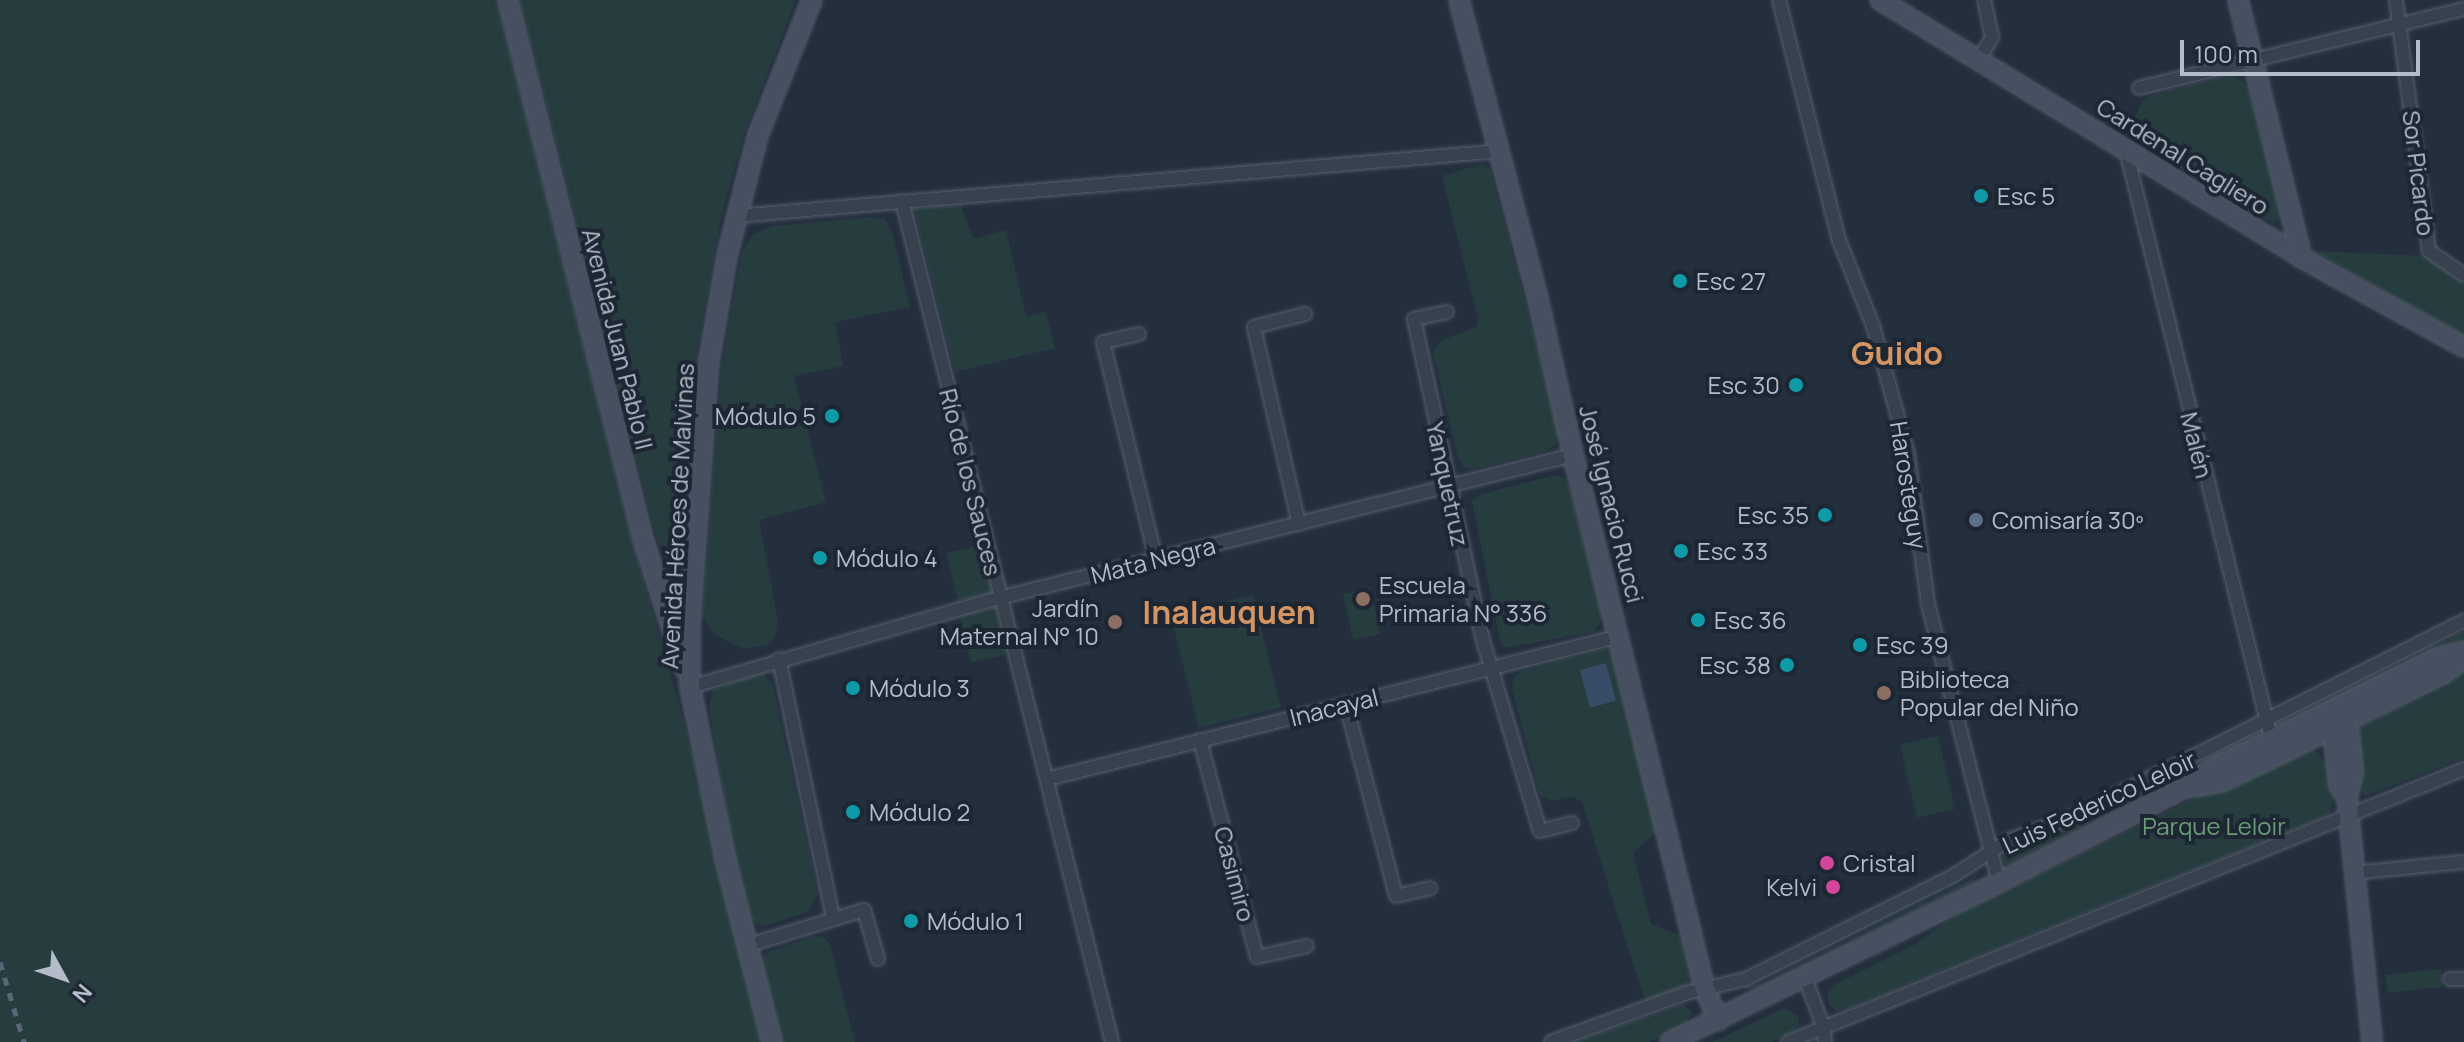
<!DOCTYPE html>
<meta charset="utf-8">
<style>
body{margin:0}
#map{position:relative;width:2464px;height:1042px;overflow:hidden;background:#242f3e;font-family:Manrope,sans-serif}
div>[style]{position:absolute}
.green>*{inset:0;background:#263c3f;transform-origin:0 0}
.water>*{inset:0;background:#394c67;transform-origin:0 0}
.roads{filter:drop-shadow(0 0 2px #565f6c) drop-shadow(0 0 2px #565f6c)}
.street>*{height:12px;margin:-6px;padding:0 6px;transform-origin:6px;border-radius:6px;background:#38414e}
.secondary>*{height:18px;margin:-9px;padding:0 9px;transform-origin:9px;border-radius:9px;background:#465061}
.rail>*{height:5px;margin-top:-2.5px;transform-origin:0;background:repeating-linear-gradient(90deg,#5a6575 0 8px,transparent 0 16px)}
.dots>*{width:22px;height:22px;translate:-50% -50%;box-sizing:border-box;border:4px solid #1d2633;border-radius:50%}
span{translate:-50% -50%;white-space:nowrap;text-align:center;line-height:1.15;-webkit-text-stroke:8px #1d2633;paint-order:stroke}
.street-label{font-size:24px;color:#b4bcc9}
.poi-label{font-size:24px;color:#b4bcc9}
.left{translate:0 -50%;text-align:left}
.right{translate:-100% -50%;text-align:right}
.park-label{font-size:24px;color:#6b9a76}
.district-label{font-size:32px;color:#d59563;font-weight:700}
.north{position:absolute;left:24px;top:938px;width:80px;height:80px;-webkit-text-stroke:6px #1d2633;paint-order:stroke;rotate:130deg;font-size:22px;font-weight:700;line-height:32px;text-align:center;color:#b4bcc9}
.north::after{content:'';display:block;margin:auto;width:28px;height:36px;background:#b4bcc9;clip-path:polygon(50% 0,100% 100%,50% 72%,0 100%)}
.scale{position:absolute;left:2180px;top:40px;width:240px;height:36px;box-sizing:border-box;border:4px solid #b4bcc9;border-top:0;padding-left:10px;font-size:24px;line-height:28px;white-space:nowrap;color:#b4bcc9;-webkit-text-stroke:6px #1d2633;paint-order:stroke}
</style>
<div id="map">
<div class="green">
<div style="clip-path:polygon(0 0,497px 0,628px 526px,681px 711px,765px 1042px,0 1042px)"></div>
<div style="clip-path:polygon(520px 0,796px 0,744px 134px,721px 217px,695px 365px,682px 537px,676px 568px,667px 562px,655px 533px)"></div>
<div style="clip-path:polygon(2233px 74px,2249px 87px,2281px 212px,2279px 220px,2273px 223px,2133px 139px,2132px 124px,2142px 101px,2154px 94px)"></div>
<div style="clip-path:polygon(1482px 164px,1490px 169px,1559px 429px,1556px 444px,1545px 452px,1474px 469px,1464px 467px,1458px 459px,1433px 353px,1440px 341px,1476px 327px,1478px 318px,1442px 176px)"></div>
<div style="clip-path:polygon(961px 205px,973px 239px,1006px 230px,1026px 317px,1046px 312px,1055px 348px,955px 372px,914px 209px)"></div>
<div style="clip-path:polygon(870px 217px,886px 220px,893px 235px,910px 307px,835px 322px,843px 366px,794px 376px,826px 502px,759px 520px,778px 621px,775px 638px,767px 645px,744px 649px,715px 635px,702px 616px,722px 364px,742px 251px,753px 234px,773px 226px)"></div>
<div style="clip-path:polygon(2314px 251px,2425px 256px,2464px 284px,2464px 336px)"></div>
<div style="clip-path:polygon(1555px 475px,1563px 477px,1568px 484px,1604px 617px,1594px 632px,1504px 648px,1500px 641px,1472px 501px,1482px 494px)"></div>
<div style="left:980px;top:545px;width:49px;height:35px;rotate:76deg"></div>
<div style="left:1370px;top:588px;width:47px;height:28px;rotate:77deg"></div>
<div style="left:1253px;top:595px;width:116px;height:85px;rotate:76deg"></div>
<div style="left:995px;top:607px;width:49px;height:36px;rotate:77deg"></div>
<div style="clip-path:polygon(2464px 631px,2464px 638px,2284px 727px,2281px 724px)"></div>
<div style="clip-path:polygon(1605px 649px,1614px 651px,1660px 828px,1633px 853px,1651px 924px,1692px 940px,1697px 981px,1645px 1001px,1582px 802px,1573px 796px,1553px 801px,1540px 796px,1512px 688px,1513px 678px,1522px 671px)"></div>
<div style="clip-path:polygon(2464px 670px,2464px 758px,2365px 796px,2360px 789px,2360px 728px)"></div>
<div style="clip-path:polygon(763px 673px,773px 685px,818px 894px,808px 912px,765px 926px,756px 924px,750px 917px,734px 856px,709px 706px,713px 690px)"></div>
<div style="clip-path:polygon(2258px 735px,2260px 739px,2008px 865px,2003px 863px,2002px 852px,2008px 846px,2074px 823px)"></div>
<div style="left:1938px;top:736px;width:75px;height:39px;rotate:77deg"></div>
<div style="clip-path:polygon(2309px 749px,2317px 752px,2329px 765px,2334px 798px,2330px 814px,1846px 1009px,1837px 1011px,1829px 1006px,1827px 991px,1834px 985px,1914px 945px,1960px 912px,2202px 794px,2231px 788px)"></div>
<div style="clip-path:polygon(1978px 872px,1972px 883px,1760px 988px,1743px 988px,1763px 983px,1969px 880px)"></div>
<div style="clip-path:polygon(814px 936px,824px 937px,830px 944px,855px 1042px,779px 1042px,761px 967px,763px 957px,771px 951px)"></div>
<div style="left:2441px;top:969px;width:18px;height:56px;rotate:84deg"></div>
<div style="clip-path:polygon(1683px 1004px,1692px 1011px,1686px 1025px,1649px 1042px,1576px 1042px)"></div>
<div style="clip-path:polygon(1784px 1008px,1798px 1016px,1799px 1025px,1793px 1032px,1772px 1042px,1713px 1042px)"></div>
</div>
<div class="water">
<div style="left:1606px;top:663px;width:39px;height:27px;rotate:75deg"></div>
</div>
<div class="roads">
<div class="street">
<div style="left:1779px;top:0;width:247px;rotate:76deg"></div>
<div style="left:1839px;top:240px;width:92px;rotate:68.4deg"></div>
<div style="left:1873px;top:326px;width:133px;rotate:74.7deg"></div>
<div style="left:1908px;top:454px;width:151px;rotate:82.4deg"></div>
<div style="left:1928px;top:604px;width:287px;rotate:75.7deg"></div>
<div style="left:2396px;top:0;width:253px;rotate:82.5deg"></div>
<div style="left:2429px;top:251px;width:42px;rotate:34.4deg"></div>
<div style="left:1979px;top:59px;width:26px;rotate:-59deg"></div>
<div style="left:1992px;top:37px;width:38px;rotate:-102deg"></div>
<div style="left:2139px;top:88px;width:334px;rotate:-13.7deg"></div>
<div style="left:2126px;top:150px;width:596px;rotate:76.13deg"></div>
<div style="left:902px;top:201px;width:867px;rotate:75.98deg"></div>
<div style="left:736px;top:216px;width:767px;rotate:-4.86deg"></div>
<div style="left:1447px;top:312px;width:34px;rotate:168deg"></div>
<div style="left:1414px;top:319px;width:325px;rotate:77.9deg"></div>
<div style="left:1482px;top:637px;width:202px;rotate:73.4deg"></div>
<div style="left:1540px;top:831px;width:33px;rotate:-14deg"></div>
<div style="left:1139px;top:334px;width:37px;rotate:167deg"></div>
<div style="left:1103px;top:342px;width:223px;rotate:76.3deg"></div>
<div style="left:1299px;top:524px;width:202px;rotate:-102.9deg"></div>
<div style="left:1254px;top:327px;width:53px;rotate:-14.3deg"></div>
<div style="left:779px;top:659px;width:265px;rotate:78.2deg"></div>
<div style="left:690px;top:687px;width:322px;rotate:-16.1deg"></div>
<div style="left:999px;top:598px;width:592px;rotate:-13.99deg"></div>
<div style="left:1346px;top:704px;width:198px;rotate:75.4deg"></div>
<div style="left:1396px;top:896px;width:35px;rotate:-13deg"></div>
<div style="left:1200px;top:740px;width:224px;rotate:75.3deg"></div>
<div style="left:1257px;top:957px;width:51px;rotate:-12.4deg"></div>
<div style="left:1047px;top:779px;width:591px;rotate:-14.01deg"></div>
<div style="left:2353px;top:873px;width:112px;rotate:-5.7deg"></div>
<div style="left:749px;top:945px;width:120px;rotate:-16.9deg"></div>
<div style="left:864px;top:910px;width:51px;rotate:74.1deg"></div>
<div style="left:1805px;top:978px;width:51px;rotate:69.4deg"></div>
<div style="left:1823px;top:1026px;width:16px;rotate:83deg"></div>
<div style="left:2450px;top:979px;width:14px"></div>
<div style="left:1551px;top:1042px;width:144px;rotate:-19.9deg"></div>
<div style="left:1686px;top:993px;width:62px;rotate:-13.1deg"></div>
<div style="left:1746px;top:979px;width:231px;rotate:-26.5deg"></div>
<div style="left:1953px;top:876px;width:64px;rotate:-32.9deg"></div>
<div style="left:2007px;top:841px;width:69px;rotate:-20.3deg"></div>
<div style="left:2072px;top:817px;width:438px;rotate:-26.6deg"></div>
<div style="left:1788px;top:1042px;width:729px;rotate:-21.99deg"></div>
</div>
<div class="secondary">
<div style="left:508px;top:0;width:556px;rotate:75.94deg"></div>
<div style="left:643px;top:539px;width:137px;rotate:72.1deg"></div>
<div style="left:1459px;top:0;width:305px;rotate:75.2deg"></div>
<div style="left:1537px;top:295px;width:164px;rotate:77.3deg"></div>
<div style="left:1573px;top:455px;width:550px;rotate:76.12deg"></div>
<div style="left:1705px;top:989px;width:34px;rotate:67deg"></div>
<div style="left:1880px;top:0;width:495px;rotate:31.4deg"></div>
<div style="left:2302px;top:258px;width:185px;rotate:28.8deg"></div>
<div style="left:2238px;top:0;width:266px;rotate:76.1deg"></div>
<div style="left:2340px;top:718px;width:22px;rotate:106deg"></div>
<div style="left:2334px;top:739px;width:46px;rotate:83.8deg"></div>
<div style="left:2339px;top:785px;width:15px;rotate:58deg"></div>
<div style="left:2340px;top:725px;width:12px;rotate:42deg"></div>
<div style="left:2349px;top:733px;width:39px;rotate:84deg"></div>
<div style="left:2353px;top:772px;width:27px;rotate:103deg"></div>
<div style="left:2347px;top:798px;width:245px;rotate:84.1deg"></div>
<div style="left:2193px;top:787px;width:31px;rotate:-11deg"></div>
<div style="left:2223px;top:781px;width:61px;rotate:-25.3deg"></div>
<div style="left:2278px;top:755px;width:183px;rotate:-26.3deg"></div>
<div style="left:2442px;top:674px;width:27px;rotate:-34deg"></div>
<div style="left:772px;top:1042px;width:191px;rotate:-104.3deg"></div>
<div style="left:725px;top:857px;width:174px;rotate:-101.6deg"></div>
<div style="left:690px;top:687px;width:64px;rotate:-90deg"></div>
<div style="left:690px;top:623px;width:263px;rotate:-85.9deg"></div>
<div style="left:709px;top:361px;width:107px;rotate:-80.3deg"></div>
<div style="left:727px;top:256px;width:125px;rotate:-75.6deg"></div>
<div style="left:758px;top:135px;width:145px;rotate:-68.2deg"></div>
<div style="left:1670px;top:1042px;width:366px;rotate:-25.9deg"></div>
<div style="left:1999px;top:882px;width:208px;rotate:-26.9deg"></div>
<div style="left:2184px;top:788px;width:36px;rotate:-34deg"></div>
<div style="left:2214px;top:768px;width:247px;rotate:-26.2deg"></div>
<div style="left:2436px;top:659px;width:29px;rotate:-16deg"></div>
</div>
</div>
<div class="rail">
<div style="left:0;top:962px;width:84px;rotate:73.3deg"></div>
</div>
<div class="dots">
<div style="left:1981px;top:196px;background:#0f9aa8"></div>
<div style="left:1680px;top:281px;background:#0f9aa8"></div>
<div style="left:1796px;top:385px;background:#0f9aa8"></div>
<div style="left:832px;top:416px;background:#0f9aa8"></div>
<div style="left:1825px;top:515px;background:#0f9aa8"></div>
<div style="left:1976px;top:520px;background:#5c6f8a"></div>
<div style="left:1681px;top:551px;background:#0f9aa8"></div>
<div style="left:820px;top:558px;background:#0f9aa8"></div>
<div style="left:1363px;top:599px;background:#8d6e63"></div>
<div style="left:1698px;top:620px;background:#0f9aa8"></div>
<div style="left:1115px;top:622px;background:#8d6e63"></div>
<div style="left:1860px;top:645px;background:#0f9aa8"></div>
<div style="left:1787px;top:665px;background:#0f9aa8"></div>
<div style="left:853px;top:688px;background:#0f9aa8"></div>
<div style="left:1884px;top:693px;background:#8d6e63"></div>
<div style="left:853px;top:812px;background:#0f9aa8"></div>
<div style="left:1827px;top:863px;background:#d1479c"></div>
<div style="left:1833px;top:887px;background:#d1479c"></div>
<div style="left:911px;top:921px;background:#0f9aa8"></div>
</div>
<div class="street-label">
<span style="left:2183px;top:156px;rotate:32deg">Cardenal Cagliero</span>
<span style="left:2419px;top:173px;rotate:83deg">Sor Picardo</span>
<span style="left:618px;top:339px;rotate:76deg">Avenida Juan Pablo II</span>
<span style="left:2197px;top:445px;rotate:76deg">Malén</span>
<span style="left:971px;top:482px;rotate:76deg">Río de los Sauces</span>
<span style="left:1448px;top:484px;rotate:78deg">Yanquetruz</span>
<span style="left:1909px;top:485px;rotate:81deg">Harosteguy</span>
<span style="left:1612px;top:504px;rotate:76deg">José Ignacio Rucci</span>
<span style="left:677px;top:516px;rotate:-87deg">Avenida Héroes de Malvinas</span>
<span style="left:1153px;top:560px;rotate:-14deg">Mata Negra</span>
<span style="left:1334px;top:707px;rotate:-14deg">Inacayal</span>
<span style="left:2099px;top:802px;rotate:-25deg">Luis Federico Leloir</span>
<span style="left:1235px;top:874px;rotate:75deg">Casimiro</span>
</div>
<div class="poi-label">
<span class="left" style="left:1997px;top:196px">Esc 5</span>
<span class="left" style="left:1696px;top:281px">Esc 27</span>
<span class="right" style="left:1780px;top:385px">Esc 30</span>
<span class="right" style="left:816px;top:416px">Módulo 5</span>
<span class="right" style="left:1809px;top:515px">Esc 35</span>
<span class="left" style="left:1992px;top:520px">Comisaría 30º</span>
<span class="left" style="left:1697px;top:551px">Esc 33</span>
<span class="left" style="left:836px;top:558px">Módulo 4</span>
<span class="left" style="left:1379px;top:599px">Escuela<br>Primaria N° 336</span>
<span class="right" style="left:1099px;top:622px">Jardín<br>Maternal N° 10</span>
<span class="left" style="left:1714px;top:620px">Esc 36</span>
<span class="left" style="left:1876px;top:645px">Esc 39</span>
<span class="right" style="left:1771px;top:665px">Esc 38</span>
<span class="left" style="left:1900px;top:693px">Biblioteca<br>Popular del Niño</span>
<span class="left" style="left:869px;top:688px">Módulo 3</span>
<span class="left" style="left:869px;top:812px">Módulo 2</span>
<span class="left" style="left:1843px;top:863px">Cristal</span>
<span class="right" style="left:1817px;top:887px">Kelvi</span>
<span class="left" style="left:927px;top:921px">Módulo 1</span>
</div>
<div class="park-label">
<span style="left:2214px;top:826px">Parque Leloir</span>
</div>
<div class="district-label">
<span style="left:1897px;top:353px">Guido</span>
<span style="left:1229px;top:612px">Inalauquen</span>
</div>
<div class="north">N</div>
<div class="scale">100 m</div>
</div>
